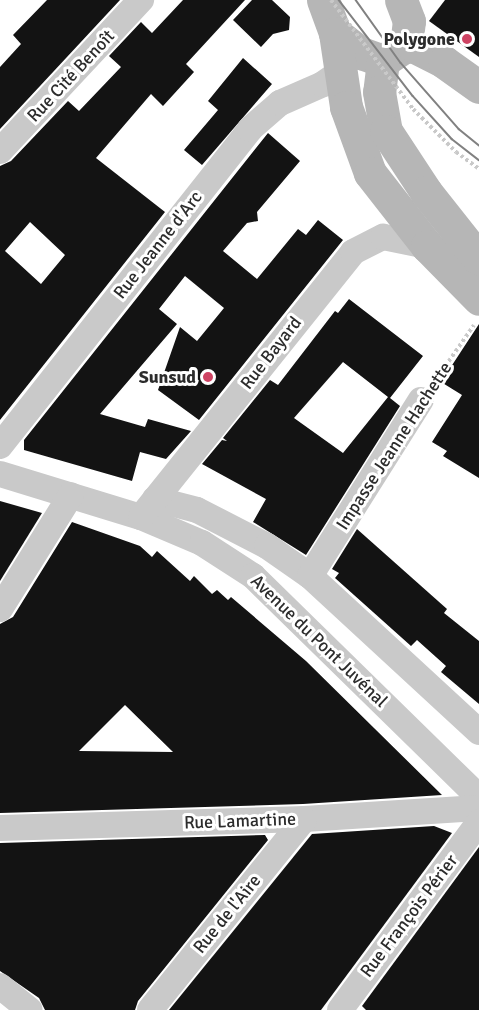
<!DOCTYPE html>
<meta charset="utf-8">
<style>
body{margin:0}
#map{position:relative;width:479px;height:1010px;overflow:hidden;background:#fff;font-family:Signika,sans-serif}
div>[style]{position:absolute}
.building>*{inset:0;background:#131313}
.path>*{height:4px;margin-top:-2px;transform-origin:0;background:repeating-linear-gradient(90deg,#c9c9c9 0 3px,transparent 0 6px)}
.street>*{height:26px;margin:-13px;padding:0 13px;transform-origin:13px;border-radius:13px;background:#c9c9c9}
.secondary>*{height:33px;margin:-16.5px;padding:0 16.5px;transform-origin:16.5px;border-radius:16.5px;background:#b6b6b6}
.tram>*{height:1.5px;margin:-0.75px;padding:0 0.75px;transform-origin:0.75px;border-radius:0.75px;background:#818181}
.path-bridge>*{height:4px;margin-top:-2px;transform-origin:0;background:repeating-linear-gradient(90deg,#c9c9c9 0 3px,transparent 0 6px)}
.dots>*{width:16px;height:16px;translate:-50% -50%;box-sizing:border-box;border:3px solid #fff;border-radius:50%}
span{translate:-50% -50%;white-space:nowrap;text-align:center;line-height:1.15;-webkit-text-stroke:6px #fff;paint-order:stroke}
.poi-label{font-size:18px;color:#2c2c2c;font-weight:700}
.right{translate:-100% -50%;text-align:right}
.street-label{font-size:18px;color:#2c2c2c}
</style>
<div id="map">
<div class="building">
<div style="clip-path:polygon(47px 0,120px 0,0 129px,0 67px,21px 44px,13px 35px)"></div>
<div style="clip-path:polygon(evenodd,183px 0,245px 0,186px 64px,194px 72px,163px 106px,151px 94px,96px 158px,165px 212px,0 420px,0 166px,11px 161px,68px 101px,79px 111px,121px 67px,109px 56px,141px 22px,152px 33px,183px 0,30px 222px,65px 255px,41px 284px,5px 251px,30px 222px)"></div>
<div style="clip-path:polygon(252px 0,272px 0,290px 17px,289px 30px,273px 34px,261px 47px,233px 20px)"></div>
<div style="clip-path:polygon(445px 0,479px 0,479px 57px,429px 21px)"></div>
<div style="clip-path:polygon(243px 58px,272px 84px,202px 165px,184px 150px,218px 110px,208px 101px)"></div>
<div style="clip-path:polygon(268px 133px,300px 161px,257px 212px,258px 221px,247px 223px,223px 251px,257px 279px,298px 229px,306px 235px,318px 220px,343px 240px,199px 420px,158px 390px,180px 327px,197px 341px,224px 308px,185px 276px,159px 309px,177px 324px,100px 414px,145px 427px,148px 419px,191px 431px,166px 459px,140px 452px,132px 481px,24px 450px,24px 440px)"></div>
<div style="clip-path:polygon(evenodd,349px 299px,423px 356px,390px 398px,400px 406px,306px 555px,253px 522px,266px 499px,202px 464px,222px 440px,227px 441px,223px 438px,270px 380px,278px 385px,335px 311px,338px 313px,349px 299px,343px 362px,388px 397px,343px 453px,294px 418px,343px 362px)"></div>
<div style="clip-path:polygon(479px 324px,479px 478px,443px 456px,447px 451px,432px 442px,462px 395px,441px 382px)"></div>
<div style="clip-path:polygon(0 501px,42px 513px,0 581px)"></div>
<div style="clip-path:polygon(evenodd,72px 522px,140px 546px,152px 557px,157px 551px,190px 581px,194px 576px,212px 594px,217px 590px,228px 600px,231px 597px,306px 661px,442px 795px,303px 804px,0 813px,0 624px,13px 617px,72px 522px,125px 705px,173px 752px,79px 751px,125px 705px)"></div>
<div style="clip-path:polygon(357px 529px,447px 609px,444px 613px,479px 641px,479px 704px,441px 672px,446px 666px,417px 640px,411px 646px,335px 578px,339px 573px,332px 569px)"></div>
<div style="clip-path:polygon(434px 826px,452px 833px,321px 1010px,169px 1010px,312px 834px)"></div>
<div style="clip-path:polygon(265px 835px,268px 840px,138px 1001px,135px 1010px,45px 1010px,39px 998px,0 971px,0 843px)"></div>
<div style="clip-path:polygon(479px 847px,479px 1010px,366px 1010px,362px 1006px)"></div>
</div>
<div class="path">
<div style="left:435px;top:381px;width:68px;rotate:-55.1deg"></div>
</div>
<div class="street">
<div style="left:0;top:151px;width:207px;rotate:-47deg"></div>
<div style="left:0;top:446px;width:404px;rotate:-51.7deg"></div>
<div style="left:250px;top:129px;width:40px;rotate:-41deg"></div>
<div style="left:280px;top:103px;width:47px;rotate:-23.8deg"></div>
<div style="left:323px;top:84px;width:21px;rotate:-35deg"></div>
<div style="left:0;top:474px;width:147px;rotate:17deg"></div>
<div style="left:141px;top:517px;width:66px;rotate:23.1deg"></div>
<div style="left:202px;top:543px;width:61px;rotate:32.9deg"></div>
<div style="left:253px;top:576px;width:316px;rotate:44.4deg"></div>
<div style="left:155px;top:499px;width:43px;rotate:14.7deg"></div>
<div style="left:197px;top:510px;width:79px;rotate:27.2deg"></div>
<div style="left:267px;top:546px;width:52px;rotate:34.9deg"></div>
<div style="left:310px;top:576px;width:230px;rotate:42.7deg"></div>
<div style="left:141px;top:517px;width:339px;rotate:-51.3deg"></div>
<div style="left:353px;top:252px;width:34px;rotate:-27deg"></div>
<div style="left:383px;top:237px;width:45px;rotate:11.6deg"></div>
<div style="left:310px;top:576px;width:208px;rotate:-57.8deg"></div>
<div style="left:0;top:609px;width:134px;rotate:-58.1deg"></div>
<div style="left:0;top:828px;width:304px;rotate:-1.7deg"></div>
<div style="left:304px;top:819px;width:175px;rotate:-3.6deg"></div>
<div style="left:0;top:986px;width:38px;rotate:39deg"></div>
<div style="left:150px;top:1010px;width:245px;rotate:-51.1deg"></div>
<div style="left:340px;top:1010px;width:234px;rotate:-53.5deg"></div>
</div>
<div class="secondary">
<div style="left:323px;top:0;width:35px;rotate:70deg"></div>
<div style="left:335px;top:33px;width:33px;rotate:38deg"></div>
<div style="left:361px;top:53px;width:23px;rotate:20deg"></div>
<div style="left:383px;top:61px;width:25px;rotate:-34deg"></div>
<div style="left:404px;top:47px;width:10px;rotate:-73deg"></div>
<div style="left:407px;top:37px;width:16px;rotate:-83deg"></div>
<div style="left:409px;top:21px;width:22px;rotate:-111deg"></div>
<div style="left:335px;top:33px;width:75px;rotate:81.5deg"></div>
<div style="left:346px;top:107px;width:70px;rotate:70deg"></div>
<div style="left:370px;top:173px;width:93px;rotate:52deg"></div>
<div style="left:427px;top:246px;width:74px;rotate:45.5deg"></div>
<div style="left:404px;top:47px;width:9px;rotate:-6deg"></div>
<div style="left:413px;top:46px;width:35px;rotate:27deg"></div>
<div style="left:444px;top:62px;width:43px;rotate:35.5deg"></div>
<div style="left:383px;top:61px;width:31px;rotate:97deg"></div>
<div style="left:379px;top:92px;width:40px;rotate:80deg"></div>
<div style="left:386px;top:131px;width:73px;rotate:56.7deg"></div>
<div style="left:426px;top:192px;width:85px;rotate:51.7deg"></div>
</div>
<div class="tram">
<div style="left:339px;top:0;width:121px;rotate:52.4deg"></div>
<div style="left:413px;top:96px;width:58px;rotate:47.8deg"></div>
<div style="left:452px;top:139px;width:34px;rotate:38deg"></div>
<div style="left:356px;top:0;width:77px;rotate:54.5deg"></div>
<div style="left:401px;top:63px;width:88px;rotate:48.7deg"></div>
<div style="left:459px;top:129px;width:26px;rotate:39deg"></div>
</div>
<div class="path-bridge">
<div style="left:331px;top:0;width:136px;rotate:53deg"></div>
<div style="left:413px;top:109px;width:61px;rotate:45deg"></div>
<div style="left:456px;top:152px;width:29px;rotate:36deg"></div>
</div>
<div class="dots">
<div style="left:467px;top:39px;background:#ce4363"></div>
<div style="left:208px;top:377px;background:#ce4363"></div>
</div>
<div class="poi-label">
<span class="right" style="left:455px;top:39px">Polygone</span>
<span class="right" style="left:196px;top:377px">Sunsud</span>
</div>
<div class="street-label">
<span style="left:71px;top:76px;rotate:-47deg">Rue Cité Benoît</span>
<span style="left:158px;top:245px;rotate:-52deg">Rue Jeanne d'Arc</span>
<span style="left:271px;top:353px;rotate:-52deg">Rue Bayard</span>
<span style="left:394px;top:446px;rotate:-57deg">Impasse Jeanne Hachette</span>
<span style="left:319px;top:641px;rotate:44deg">Avenue du Pont Juvénal</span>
<span style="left:240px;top:821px;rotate:-2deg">Rue Lamartine</span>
<span style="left:227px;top:914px;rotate:-51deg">Rue de l'Aire</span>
<span style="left:409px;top:916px;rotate:-53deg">Rue François Périer</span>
</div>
</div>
